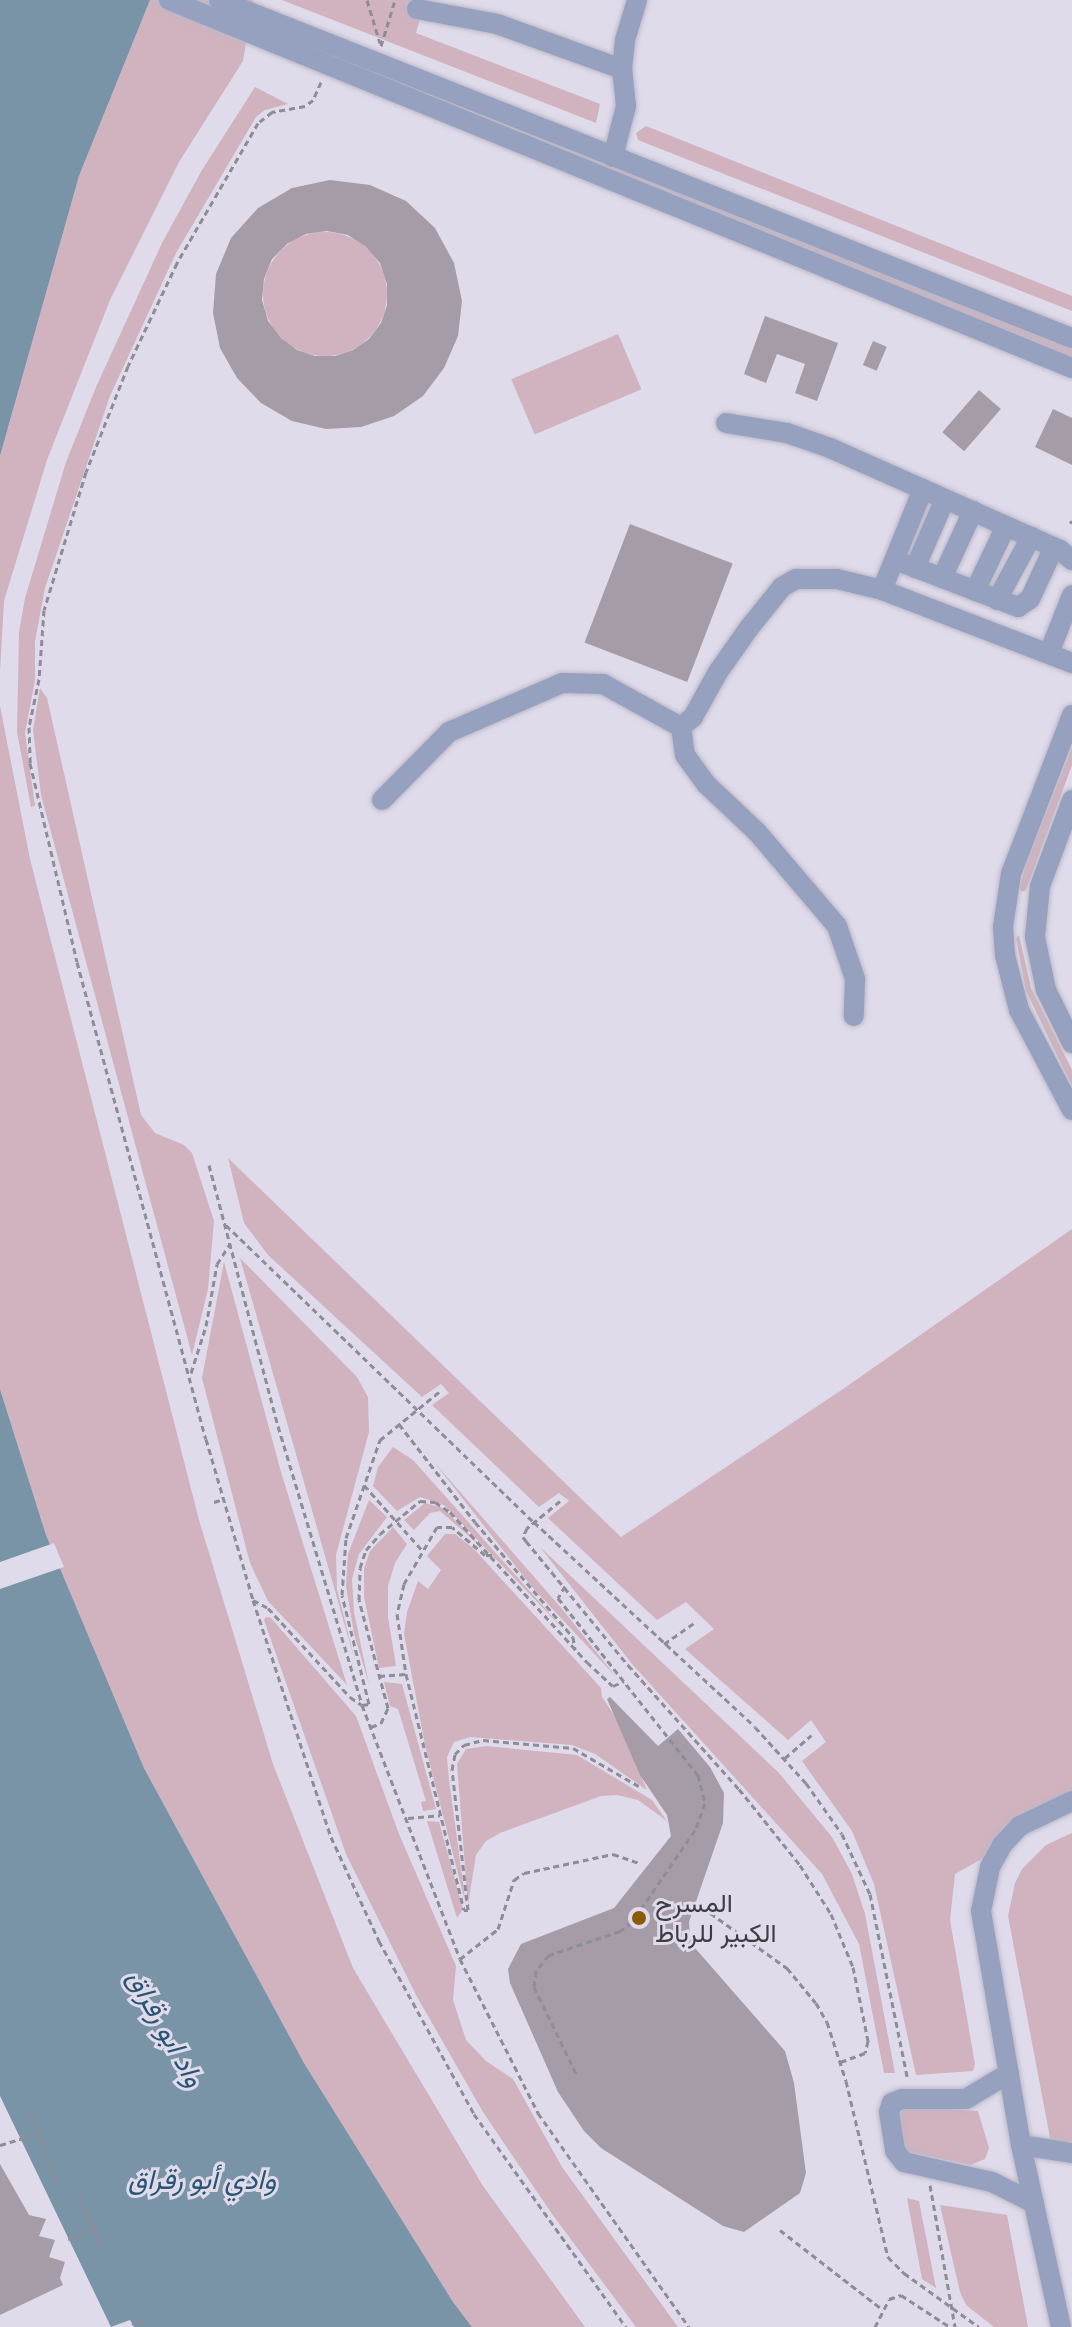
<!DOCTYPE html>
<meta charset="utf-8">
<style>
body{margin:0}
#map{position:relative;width:1072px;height:2327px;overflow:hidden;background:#dfdbeb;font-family:"Golos Text",Vazirmatn,sans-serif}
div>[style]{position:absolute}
.green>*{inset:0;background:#d0b3bf;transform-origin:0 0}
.round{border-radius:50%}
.water>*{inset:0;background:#7993a7}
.pier>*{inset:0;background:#dfdbeb}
.building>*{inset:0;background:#a69ca7;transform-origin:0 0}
.path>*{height:3px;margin-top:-1.5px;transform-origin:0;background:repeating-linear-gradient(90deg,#8e8c97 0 6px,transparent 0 10px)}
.roads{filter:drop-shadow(0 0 2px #bbb8c6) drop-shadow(0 0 2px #bbb8c6)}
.minor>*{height:20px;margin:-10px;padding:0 10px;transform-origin:10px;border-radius:10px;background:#96a1bf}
.dots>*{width:22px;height:22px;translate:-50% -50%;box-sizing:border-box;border:4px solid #dfdbeb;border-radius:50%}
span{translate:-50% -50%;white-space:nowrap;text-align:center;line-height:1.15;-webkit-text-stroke:6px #dfdbeb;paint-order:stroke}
.poi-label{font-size:26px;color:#3d3c42}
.left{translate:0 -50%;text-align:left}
.water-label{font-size:28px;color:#285574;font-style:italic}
</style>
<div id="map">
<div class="green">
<div style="clip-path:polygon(150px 0,253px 0,243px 61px,179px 162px,110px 300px,47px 460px,4px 601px,0 672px,0 456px,79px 176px)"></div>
<div style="clip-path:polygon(282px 0,425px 0,416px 33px,600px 104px,596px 123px)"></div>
<div style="clip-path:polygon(328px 55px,1072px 349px,1072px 357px,751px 228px)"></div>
<div style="clip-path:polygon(255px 87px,288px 104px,265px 110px,256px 117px,176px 253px,110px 396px,45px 588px,35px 641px,35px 680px,25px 733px,35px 806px,31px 807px,17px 732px,19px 632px,25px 598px,66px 462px,96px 387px,163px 241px,202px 170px)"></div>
<div style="clip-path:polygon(646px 126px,1072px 296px,1072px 311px,638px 140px,636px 133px)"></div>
<div class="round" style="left:263px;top:232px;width:124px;height:124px"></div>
<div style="left:618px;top:334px;width:60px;height:116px;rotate:67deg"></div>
<div style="clip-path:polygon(40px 688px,47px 698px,141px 1115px,155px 1133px,184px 1145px,192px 1153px,214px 1221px,208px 1289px,192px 1355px,41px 795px,33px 730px)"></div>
<div style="clip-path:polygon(0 706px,30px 859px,199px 1520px,273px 1764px,353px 1968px,483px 2186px,585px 2327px,472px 2327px,453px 2302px,304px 2063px,144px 1768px,46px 1535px,0 1389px)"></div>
<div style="clip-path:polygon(1072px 747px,1072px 765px,1026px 890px,1022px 892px,1019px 888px,1027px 862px)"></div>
<div style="clip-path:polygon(1019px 935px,1031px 988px,1072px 1070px,1072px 1086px,1026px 991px,1016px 938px)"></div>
<div style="clip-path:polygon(228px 1158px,621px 1537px,843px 1389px,1072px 1229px,1072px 1808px,955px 1874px,950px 1920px,975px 2064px,973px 2071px,916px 2075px,874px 1884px,852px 1831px,802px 1761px,826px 1742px,811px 1720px,788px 1740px,685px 1649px,714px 1629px,686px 1602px,657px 1620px,548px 1518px,569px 1501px,559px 1493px,539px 1507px,432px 1405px,449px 1393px,441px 1384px,422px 1397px,268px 1255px,244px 1223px)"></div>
<div style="clip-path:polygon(240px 1258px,357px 1377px,368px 1397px,369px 1432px,336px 1555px,337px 1589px,355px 1661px)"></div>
<div style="clip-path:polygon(224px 1262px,281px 1472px,347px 1685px,268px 1601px,250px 1563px,202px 1378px)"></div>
<div style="clip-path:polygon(393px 1447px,413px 1460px,566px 1632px,444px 1505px,420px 1497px,397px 1511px,373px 1486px,378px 1467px)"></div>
<div style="clip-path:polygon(434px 1462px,563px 1610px,617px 1678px,532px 1587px)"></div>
<div style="clip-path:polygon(369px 1500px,387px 1517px,359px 1554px,352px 1579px,354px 1612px,369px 1684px,354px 1634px,346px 1586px,348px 1554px)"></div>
<div style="clip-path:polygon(425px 1503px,443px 1508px,486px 1551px,440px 1511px,430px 1513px,414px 1530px,404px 1520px)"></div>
<div style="clip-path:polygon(393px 1527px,407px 1544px,395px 1563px,388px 1586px,388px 1617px,396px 1666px,379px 1668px,364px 1597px,364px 1569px,370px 1551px)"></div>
<div style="clip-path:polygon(445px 1534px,455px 1534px,473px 1548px,601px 1688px,602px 1697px,618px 1721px,647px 1790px,595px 1754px,572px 1745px,470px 1737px,454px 1742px,447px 1757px,449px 1780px,466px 1905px,425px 1745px,404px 1634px,407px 1612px,418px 1581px,428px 1589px,441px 1570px,427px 1556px)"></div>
<div style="clip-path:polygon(540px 1547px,779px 1773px,832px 1837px,852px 1874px,865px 1914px,895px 2073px,884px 2073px,859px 1944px,822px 1874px,632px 1664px)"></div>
<div style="clip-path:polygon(266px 1617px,271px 1618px,356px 1716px,399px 1834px,456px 1966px,453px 2000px,466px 2040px,486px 2061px,513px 2079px,562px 2167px,678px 2327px,636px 2327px,552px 2214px,483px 2112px,416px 1995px,346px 1854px,264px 1620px)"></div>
<div style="clip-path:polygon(384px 1682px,402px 1684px,436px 1809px,423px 1811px,421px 1802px,426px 1801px,398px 1709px,390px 1706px)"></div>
<div style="clip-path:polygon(486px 1746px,577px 1755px,652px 1800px,667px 1821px,638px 1800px,617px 1795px,601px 1796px,500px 1833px,486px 1841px,476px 1855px,468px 1905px,457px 1764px,466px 1749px)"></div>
<div style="clip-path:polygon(427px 1821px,439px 1822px,463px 1909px,457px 1918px)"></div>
<div style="clip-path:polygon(1072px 1833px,1072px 2147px,1051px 2143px,1008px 1916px,1015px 1883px,1022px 1869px,1046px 1845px)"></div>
<div style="clip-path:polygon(902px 2106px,978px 2111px,989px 2148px,985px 2159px,970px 2165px,909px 2152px,904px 2146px,898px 2109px)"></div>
<div style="clip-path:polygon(907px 2198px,919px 2201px,936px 2288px,922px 2279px)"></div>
<div style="clip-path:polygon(940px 2205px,1007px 2215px,1028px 2327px,994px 2327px,966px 2305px,960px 2292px)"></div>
</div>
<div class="water">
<div style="clip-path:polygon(0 0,150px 0,79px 176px,0 456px)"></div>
<div style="clip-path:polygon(0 1389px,46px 1535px,144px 1768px,304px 2063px,453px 2302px,472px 2327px,134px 2327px,130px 2320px,111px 2327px,0 2096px)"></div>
</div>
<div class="pier">
<div style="clip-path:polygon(54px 1543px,64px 1567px,0 1589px,0 1562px)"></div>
</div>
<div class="building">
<div style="clip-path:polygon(evenodd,330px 180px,370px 185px,406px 201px,435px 228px,454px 263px,462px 301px,458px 336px,444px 368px,423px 396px,394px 416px,361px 427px,326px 429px,292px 421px,261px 403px,237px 378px,220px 348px,213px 313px,216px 274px,231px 238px,258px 208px,292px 188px,330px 180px,327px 231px,348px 235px,366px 247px,380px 263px,387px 284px,387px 305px,381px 323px,369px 339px,353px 350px,335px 356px,315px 356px,297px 350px,281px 338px,268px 321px,262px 300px,264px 279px,272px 259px,287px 244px,306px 234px,327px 231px)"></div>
<div style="clip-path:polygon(765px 316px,838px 343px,817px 401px,795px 393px,805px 364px,777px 354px,766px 383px,744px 374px)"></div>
<div style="left:873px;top:341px;width:15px;height:26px;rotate:23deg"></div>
<div style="left:979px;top:390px;width:29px;height:56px;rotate:41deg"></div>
<div style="clip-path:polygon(1053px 409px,1072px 418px,1072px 465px,1035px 447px)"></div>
<div style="left:630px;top:524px;width:110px;height:127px;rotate:21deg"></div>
<div style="clip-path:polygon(610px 1697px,658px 1746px,678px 1729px,710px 1767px,724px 1793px,723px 1823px,689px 1922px,690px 1936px,695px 1948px,785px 2051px,794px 2083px,806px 2173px,800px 2193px,744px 2232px,723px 2226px,601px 2148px,584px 2131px,558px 2092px,510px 1983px,508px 1969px,521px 1944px,614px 1908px,671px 1836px,667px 1815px,640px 1775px,607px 1699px)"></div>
<div style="clip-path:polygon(0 2164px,29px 2215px,46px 2219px,39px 2236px,55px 2240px,49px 2257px,65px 2262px,60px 2278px,63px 2285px,0 2315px)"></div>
</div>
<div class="path">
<div style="left:367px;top:0;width:45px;rotate:73.2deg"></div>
<div style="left:381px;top:46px;width:48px;rotate:-73.1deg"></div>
<div style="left:321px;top:82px;width:20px;rotate:114deg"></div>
<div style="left:313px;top:100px;width:10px;rotate:143deg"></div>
<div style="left:305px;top:106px;width:34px;rotate:170deg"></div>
<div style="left:272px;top:112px;width:18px;rotate:142deg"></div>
<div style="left:258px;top:123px;width:162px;rotate:120.1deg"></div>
<div style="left:177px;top:263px;width:114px;rotate:115.4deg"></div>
<div style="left:128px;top:366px;width:114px;rotate:111.6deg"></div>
<div style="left:86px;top:472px;width:144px;rotate:106.9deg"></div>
<div style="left:44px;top:610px;width:69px;rotate:94.1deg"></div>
<div style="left:39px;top:679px;width:49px;rotate:101.8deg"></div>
<div style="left:29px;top:727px;width:36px;rotate:88deg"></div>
<div style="left:30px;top:763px;width:204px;rotate:76.7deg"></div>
<div style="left:77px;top:962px;width:494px;rotate:74.9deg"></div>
<div style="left:206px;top:1439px;width:168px;rotate:73.7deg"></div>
<div style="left:253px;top:1600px;width:250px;rotate:71.8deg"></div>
<div style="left:331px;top:1837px;width:115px;rotate:65.2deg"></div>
<div style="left:379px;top:1941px;width:197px;rotate:61.2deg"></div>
<div style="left:474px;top:2114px;width:262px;rotate:54.5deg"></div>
<div style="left:1070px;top:523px;width:3px;rotate:-45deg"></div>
<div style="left:209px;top:1165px;width:270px;rotate:75.2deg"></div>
<div style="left:278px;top:1426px;width:291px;rotate:73.2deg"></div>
<div style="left:362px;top:1705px;width:272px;rotate:68.9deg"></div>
<div style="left:460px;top:1959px;width:173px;rotate:63.1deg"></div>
<div style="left:538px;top:2113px;width:262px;rotate:54.8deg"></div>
<div style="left:226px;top:1225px;width:428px;rotate:44deg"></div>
<div style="left:534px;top:1522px;width:301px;rotate:42.8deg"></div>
<div style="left:755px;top:1727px;width:76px;rotate:47.7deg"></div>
<div style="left:806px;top:1783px;width:62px;rotate:54.8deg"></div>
<div style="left:842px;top:1834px;width:66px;rotate:65deg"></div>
<div style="left:870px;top:1894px;width:190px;rotate:78.5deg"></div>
<div style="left:191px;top:1373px;width:49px;rotate:-72.3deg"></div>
<div style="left:206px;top:1326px;width:63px;rotate:-79.9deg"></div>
<div style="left:217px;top:1264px;width:24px;rotate:-57deg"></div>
<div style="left:399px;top:1424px;width:124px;rotate:52.2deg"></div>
<div style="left:475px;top:1522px;width:151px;rotate:49.6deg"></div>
<div style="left:573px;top:1637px;width:13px;rotate:81deg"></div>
<div style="left:364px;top:1485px;width:87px;rotate:48.3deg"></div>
<div style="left:560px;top:1501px;width:43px;rotate:140.7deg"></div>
<div style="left:527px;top:1528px;width:10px;rotate:114deg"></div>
<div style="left:523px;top:1537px;width:5px;rotate:53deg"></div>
<div style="left:526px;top:1541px;width:161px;rotate:50.6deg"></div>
<div style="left:628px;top:1665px;width:166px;rotate:48.2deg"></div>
<div style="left:739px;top:1789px;width:97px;rotate:51.2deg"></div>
<div style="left:800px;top:1865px;width:58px;rotate:57.7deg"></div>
<div style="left:831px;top:1914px;width:57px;rotate:67.5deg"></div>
<div style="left:853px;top:1967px;width:76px;rotate:78.5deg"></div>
<div style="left:868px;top:2041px;width:12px;rotate:104deg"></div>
<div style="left:865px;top:2053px;width:27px;rotate:160deg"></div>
<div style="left:214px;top:1502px;width:9px;rotate:-18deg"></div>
<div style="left:492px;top:1555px;width:7px;rotate:180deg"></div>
<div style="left:485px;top:1555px;width:43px;rotate:-139.7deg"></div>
<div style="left:452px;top:1527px;width:15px;rotate:180deg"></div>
<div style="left:437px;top:1527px;width:66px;rotate:120.1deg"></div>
<div style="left:404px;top:1584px;width:31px;rotate:103deg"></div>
<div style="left:397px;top:1614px;width:61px;rotate:81.5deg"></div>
<div style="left:406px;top:1674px;width:243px;rotate:76.2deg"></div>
<div style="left:464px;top:1910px;width:4px"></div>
<div style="left:468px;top:1910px;width:141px;rotate:-96.5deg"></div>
<div style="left:452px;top:1770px;width:16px;rotate:-79deg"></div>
<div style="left:455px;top:1754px;width:13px;rotate:-45deg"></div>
<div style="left:464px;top:1745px;width:20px;rotate:-15deg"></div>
<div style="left:483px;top:1740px;width:90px;rotate:5.1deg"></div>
<div style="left:573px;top:1748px;width:80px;rotate:30.1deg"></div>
<div style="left:565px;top:1586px;width:14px;rotate:120deg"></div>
<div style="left:558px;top:1598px;width:226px;rotate:51.7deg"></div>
<div style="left:698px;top:1775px;width:29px;rotate:76deg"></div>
<div style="left:705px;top:1803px;width:29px;rotate:110deg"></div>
<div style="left:695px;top:1830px;width:112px;rotate:124.4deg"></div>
<div style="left:632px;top:1922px;width:15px;rotate:143deg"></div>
<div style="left:620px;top:1931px;width:75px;rotate:161.3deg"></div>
<div style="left:549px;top:1955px;width:21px;rotate:129deg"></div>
<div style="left:536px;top:1971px;width:16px;rotate:97deg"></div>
<div style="left:534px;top:1987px;width:98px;rotate:64deg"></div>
<div style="left:253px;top:1600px;width:17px;rotate:28deg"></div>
<div style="left:268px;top:1608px;width:121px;rotate:47.3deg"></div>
<div style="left:350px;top:1697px;width:14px;rotate:34deg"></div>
<div style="left:362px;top:1705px;width:7px;rotate:-8deg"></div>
<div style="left:369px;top:1704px;width:112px;rotate:-103.9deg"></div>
<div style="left:342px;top:1595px;width:57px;rotate:-86deg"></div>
<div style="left:346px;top:1538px;width:104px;rotate:-70.9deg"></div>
<div style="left:380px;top:1440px;width:77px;rotate:-39.2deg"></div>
<div style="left:664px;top:1644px;width:39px;rotate:-35deg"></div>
<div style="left:379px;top:1676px;width:27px;rotate:-4deg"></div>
<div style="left:371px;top:1727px;width:11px;rotate:-22deg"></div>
<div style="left:381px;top:1723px;width:17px;rotate:-65deg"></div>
<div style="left:388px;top:1708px;width:112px;rotate:-105deg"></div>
<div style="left:359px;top:1600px;width:32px;rotate:-88deg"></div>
<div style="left:360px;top:1568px;width:19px;rotate:-72deg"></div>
<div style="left:366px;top:1550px;width:21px;rotate:-49deg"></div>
<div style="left:380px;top:1534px;width:52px;rotate:-39.5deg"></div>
<div style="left:420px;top:1501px;width:15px;rotate:4deg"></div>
<div style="left:435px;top:1502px;width:18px;rotate:34deg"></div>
<div style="left:450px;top:1512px;width:203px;rotate:47.6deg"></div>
<div style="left:587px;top:1662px;width:35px;rotate:43deg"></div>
<div style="left:613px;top:1686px;width:12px;rotate:-24deg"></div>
<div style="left:785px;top:1758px;width:35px;rotate:-41deg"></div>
<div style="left:408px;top:1818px;width:32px;rotate:-5deg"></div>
<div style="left:702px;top:1907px;width:105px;rotate:35.7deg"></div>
<div style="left:787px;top:1968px;width:45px;rotate:50.4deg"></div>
<div style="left:816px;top:2003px;width:22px;rotate:60deg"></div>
<div style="left:827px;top:2022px;width:62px;rotate:72.1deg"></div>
<div style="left:846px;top:2081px;width:181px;rotate:76.6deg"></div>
<div style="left:888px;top:2257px;width:23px;rotate:45deg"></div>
<div style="left:904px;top:2273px;width:92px;rotate:35.8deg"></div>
<div style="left:460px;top:1959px;width:48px;rotate:-38.3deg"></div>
<div style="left:498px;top:1929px;width:52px;rotate:-71.9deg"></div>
<div style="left:514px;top:1880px;width:12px;rotate:-35deg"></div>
<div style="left:524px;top:1873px;width:91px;rotate:-12.1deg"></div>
<div style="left:613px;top:1854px;width:28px;rotate:19deg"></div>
<div style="left:30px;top:2110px;width:75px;rotate:69.6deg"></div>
<div style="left:0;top:2145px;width:41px;rotate:-17.1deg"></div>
<div style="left:930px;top:2185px;width:144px;rotate:80deg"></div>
<div style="left:79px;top:2196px;width:60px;rotate:65.2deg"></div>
<div style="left:780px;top:2230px;width:130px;rotate:37.8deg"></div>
<div style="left:68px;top:2239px;width:28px;rotate:-21deg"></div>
<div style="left:132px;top:2324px;width:10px;rotate:-24deg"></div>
<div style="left:141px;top:2320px;width:8px;rotate:60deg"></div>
<div style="left:875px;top:2327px;width:31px;rotate:-63deg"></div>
<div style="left:889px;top:2299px;width:13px;rotate:-18deg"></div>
<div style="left:901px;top:2295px;width:59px;rotate:33.1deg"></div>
</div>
<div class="roads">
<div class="minor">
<div style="left:169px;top:0;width:975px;rotate:22.17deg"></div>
<div style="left:219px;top:0;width:918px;rotate:21.62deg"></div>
<div style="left:417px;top:9px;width:81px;rotate:10.6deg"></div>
<div style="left:497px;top:24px;width:133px;rotate:19.8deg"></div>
<div style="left:613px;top:157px;width:53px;rotate:-75.7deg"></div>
<div style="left:626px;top:106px;width:37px;rotate:-96deg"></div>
<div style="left:622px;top:69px;width:29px;rotate:-84deg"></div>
<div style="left:625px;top:40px;width:42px;rotate:-73.3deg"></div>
<div style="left:726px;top:423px;width:62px;rotate:9.3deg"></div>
<div style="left:787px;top:433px;width:46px;rotate:19.2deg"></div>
<div style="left:830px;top:448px;width:252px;rotate:23.9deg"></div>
<div style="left:1060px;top:550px;width:16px;rotate:40deg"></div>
<div style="left:895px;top:560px;width:132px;rotate:20.9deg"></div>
<div style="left:1018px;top:607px;width:14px;rotate:-34deg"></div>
<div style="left:1030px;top:599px;width:57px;rotate:-65.2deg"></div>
<div style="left:915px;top:568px;width:75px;rotate:-66.5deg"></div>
<div style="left:942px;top:578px;width:74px;rotate:-65.2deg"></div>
<div style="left:882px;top:590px;width:109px;rotate:-67.9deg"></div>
<div style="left:975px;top:591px;width:72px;rotate:-64.5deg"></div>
<div style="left:997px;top:600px;width:72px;rotate:-61.6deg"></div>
<div style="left:1049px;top:653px;width:62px;rotate:-68.4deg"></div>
<div style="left:1072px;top:715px;width:170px;rotate:111deg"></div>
<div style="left:1011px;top:874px;width:54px;rotate:98.6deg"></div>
<div style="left:1003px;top:927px;width:28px;rotate:86deg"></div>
<div style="left:1005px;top:955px;width:57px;rotate:75.7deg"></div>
<div style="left:1019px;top:1010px;width:113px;rotate:62.1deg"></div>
<div style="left:681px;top:727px;width:28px;rotate:82deg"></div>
<div style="left:685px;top:755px;width:36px;rotate:54deg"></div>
<div style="left:706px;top:784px;width:70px;rotate:43.3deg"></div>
<div style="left:757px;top:832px;width:123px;rotate:49.6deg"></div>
<div style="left:837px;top:926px;width:56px;rotate:71.2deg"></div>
<div style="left:855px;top:979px;width:37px;rotate:92deg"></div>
<div style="left:382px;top:800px;width:95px;rotate:-45.4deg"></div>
<div style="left:449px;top:732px;width:123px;rotate:-23.4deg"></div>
<div style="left:562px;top:683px;width:41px;rotate:1.4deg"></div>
<div style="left:603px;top:684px;width:89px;rotate:28.9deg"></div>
<div style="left:681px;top:727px;width:16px;rotate:-40deg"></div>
<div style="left:693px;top:717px;width:51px;rotate:-60.9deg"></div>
<div style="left:718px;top:672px;width:54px;rotate:-54.8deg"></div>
<div style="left:749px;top:628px;width:53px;rotate:-51.2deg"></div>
<div style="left:782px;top:587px;width:16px;rotate:-30deg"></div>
<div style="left:796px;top:579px;width:41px"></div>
<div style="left:837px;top:579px;width:46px;rotate:13.7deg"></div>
<div style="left:882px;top:590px;width:204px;rotate:21deg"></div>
<div style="left:1072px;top:800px;width:92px;rotate:110.4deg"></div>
<div style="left:1040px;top:886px;width:51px;rotate:95.6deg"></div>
<div style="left:1035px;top:937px;width:54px;rotate:78.3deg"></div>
<div style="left:1046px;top:990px;width:59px;rotate:63.9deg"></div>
<div style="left:1009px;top:2073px;width:50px;rotate:148.8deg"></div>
<div style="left:966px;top:2099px;width:64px;rotate:180deg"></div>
<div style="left:902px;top:2099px;width:11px;rotate:158deg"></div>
<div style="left:892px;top:2103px;width:9px;rotate:108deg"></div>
<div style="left:889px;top:2112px;width:39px;rotate:81deg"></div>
<div style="left:895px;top:2151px;width:14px;rotate:51deg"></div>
<div style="left:904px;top:2162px;width:90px;rotate:12.8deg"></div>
<div style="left:992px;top:2182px;width:47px;rotate:26.6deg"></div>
<div style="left:1021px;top:2145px;width:52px;rotate:8.9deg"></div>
<div style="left:1061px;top:2327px;width:186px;rotate:-102.4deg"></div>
<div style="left:1021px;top:2145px;width:237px;rotate:-99.7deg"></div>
<div style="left:981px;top:1911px;width:45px;rotate:-78.4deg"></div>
<div style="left:990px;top:1867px;width:25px;rotate:-61deg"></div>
<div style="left:1002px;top:1845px;width:26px;rotate:-47deg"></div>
<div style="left:1020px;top:1826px;width:58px;rotate:-25.7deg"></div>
</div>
</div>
<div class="dots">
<div style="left:639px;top:1918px;background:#8c5b05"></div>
</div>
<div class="poi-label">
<span class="left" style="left:655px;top:1918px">المسرح<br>الكبير للرباط</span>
</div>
<div class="water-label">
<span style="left:166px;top:2028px;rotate:61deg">واد ابو رقراق</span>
<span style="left:202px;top:2179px">وادي أبو رقراق</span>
</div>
</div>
